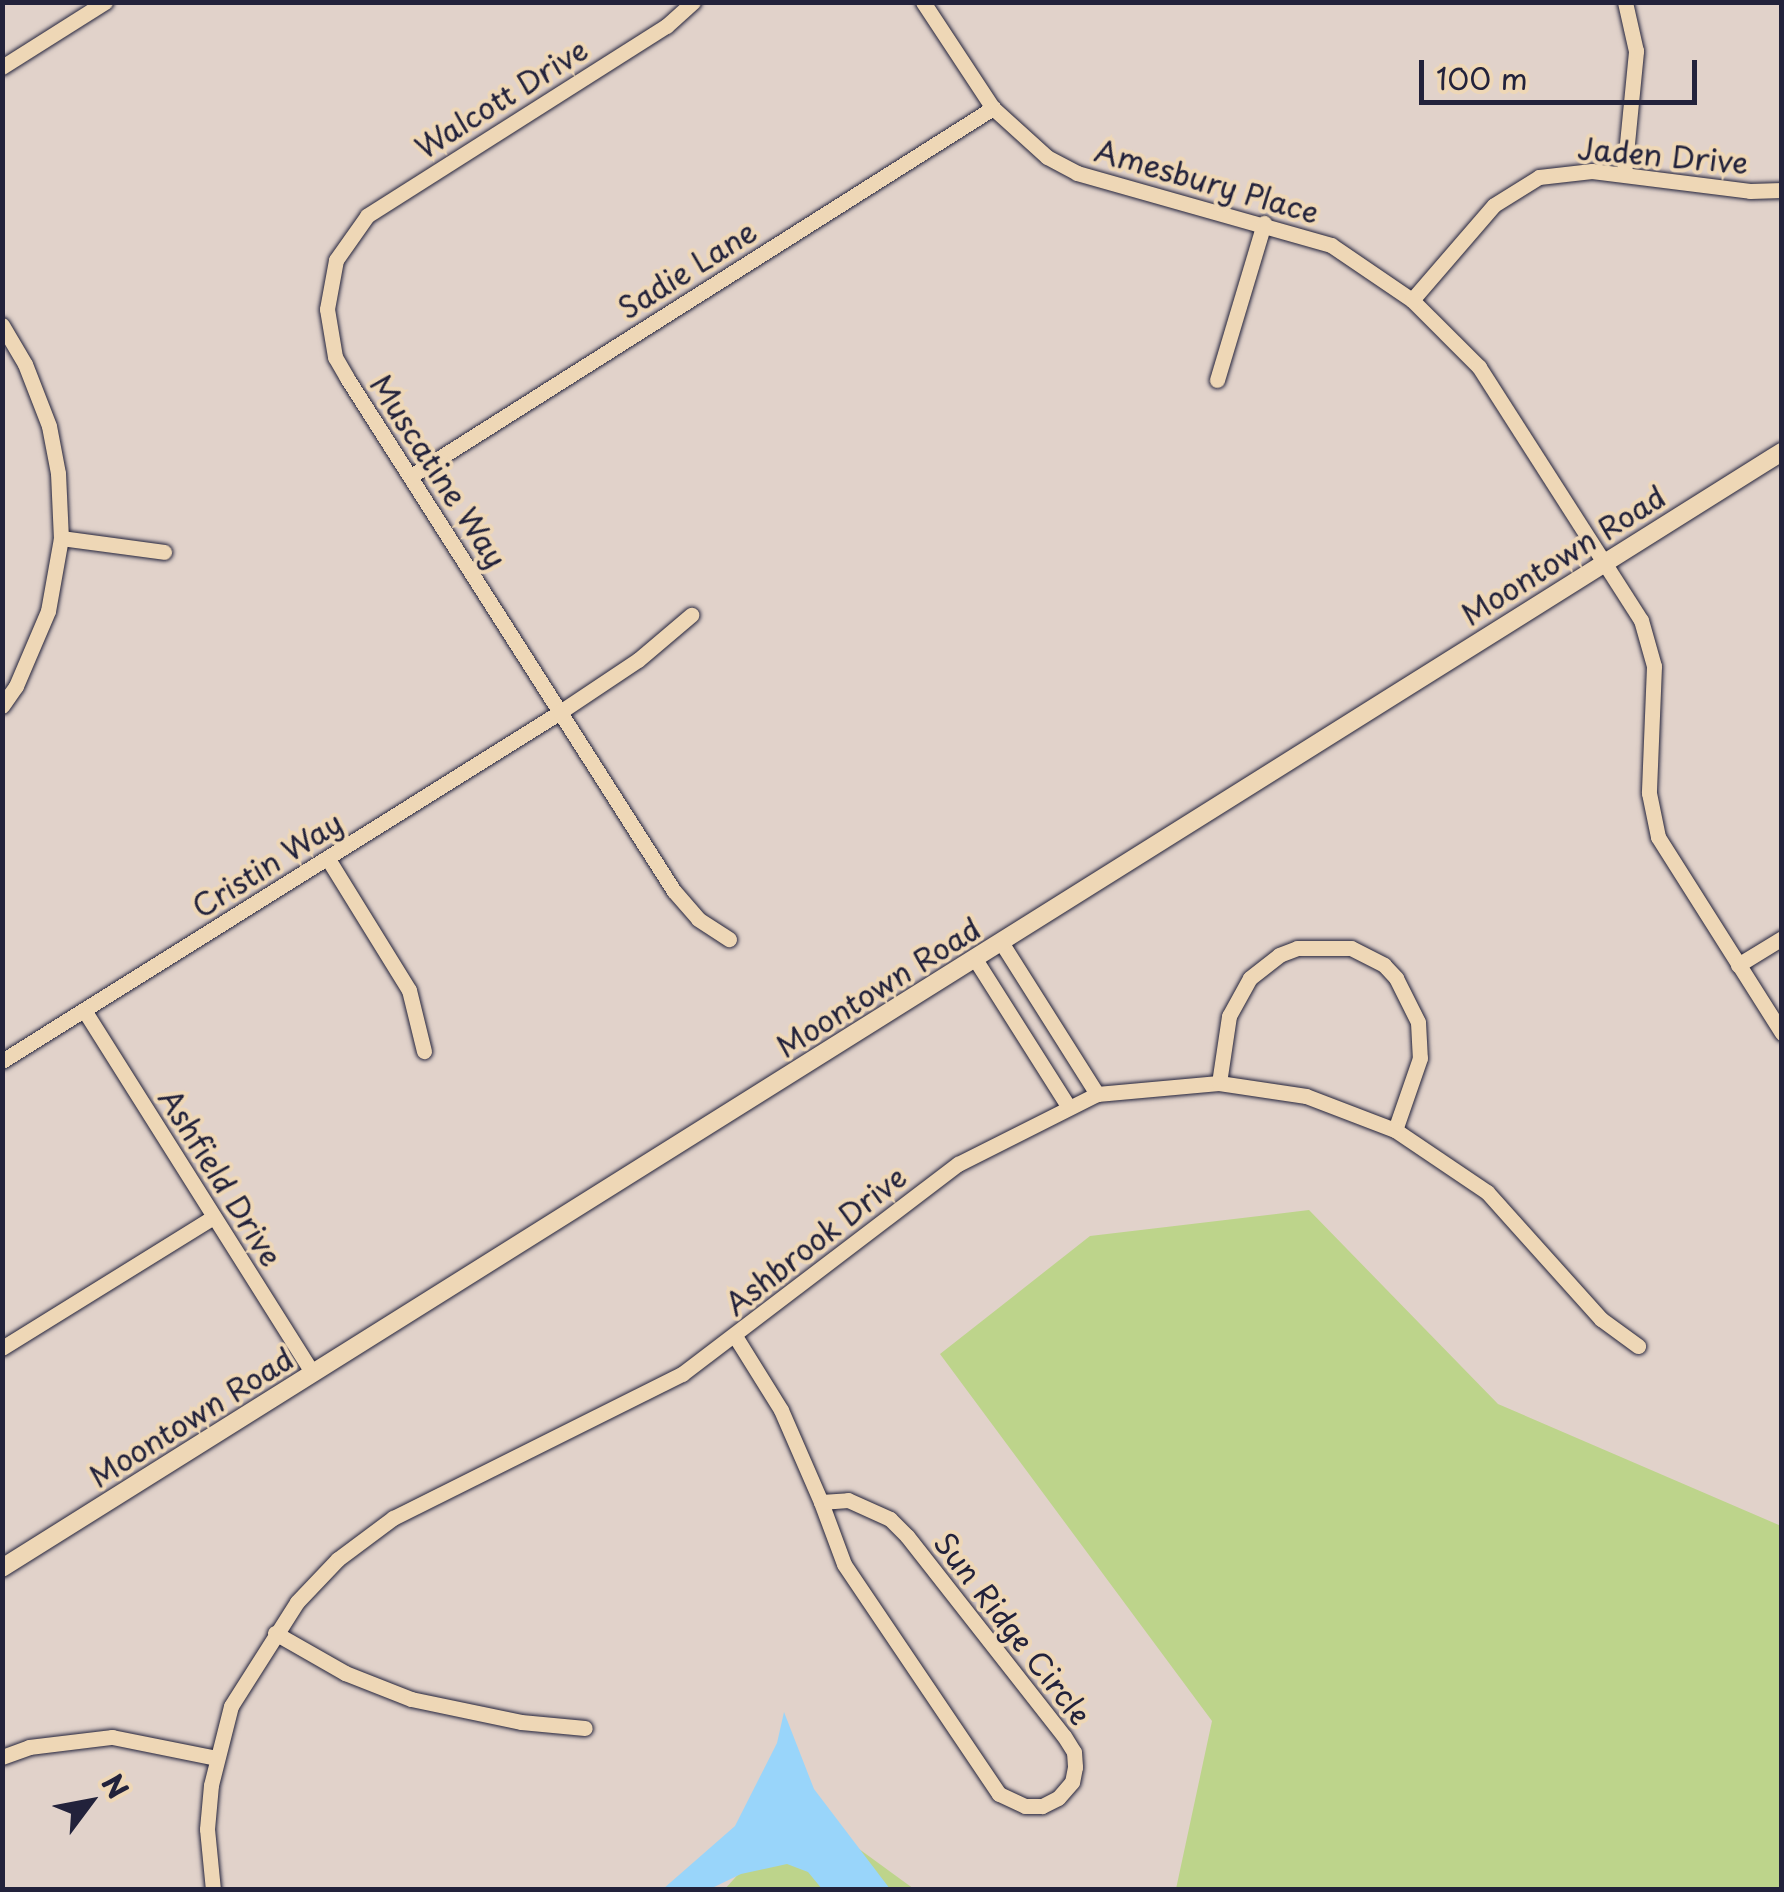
<!DOCTYPE html>
<style>
body{margin:0}
#map{position:relative;width:1784px;height:1892px;overflow:hidden;background:#e1d2ca;font-family:"Playpen Sans",sans-serif}
div>[style]{position:absolute}
.green>*{inset:0;background:#bdd48b}
.water>*{inset:0;background:#99d5fa}
.roads{filter:drop-shadow(0 0 2px #22223b) drop-shadow(0 0 2px #22223b)}
.minor>*{height:15px;margin:-7.5px;padding:0 7.5px;transform-origin:7.5px;border-radius:7.5px;background:#eed7b6}
.tertiary>*{height:18px;margin:-9px;padding:0 9px;transform-origin:9px;border-radius:9px;background:#eed7b6}
span{translate:-50% -50%;white-space:nowrap;text-align:center;line-height:1.15;-webkit-text-stroke:8px #eed7b6;paint-order:stroke}
.street-label{font-size:30px;color:#22223b}
.frame{position:absolute;inset:0;border:5px solid #22223b;pointer-events:none}
.north{position:absolute;left:40px;top:1752px;width:100px;height:100px;-webkit-text-stroke:8px #eed7b6;paint-order:stroke;rotate:58deg;font-size:28px;font-weight:700;line-height:40px;text-align:center;color:#22223b}
.north::after{content:'';display:block;margin:auto;width:35px;height:45px;background:#22223b;clip-path:polygon(50% 0,100% 100%,50% 72%,0 100%)}
.scale{position:absolute;left:1419px;top:60px;width:278px;height:45px;box-sizing:border-box;border:5px solid #22223b;border-top:0;padding-left:12px;font-size:30px;line-height:35px;white-space:nowrap;color:#22223b;-webkit-text-stroke:8px #eed7b6;paint-order:stroke}
</style>
<div id="map">
<div class="green">
<div style="clip-path:polygon(1309px 1210px,1498px 1404px,1781px 1526px,1781px 1889px,1176px 1889px,1212px 1721px,940px 1354px,1090px 1236px)"></div>
<div style="clip-path:polygon(800px 1806px,914px 1889px,724px 1890px)"></div>
</div>
<div class="water">
<div style="clip-path:polygon(784px 1712px,814px 1789px,890px 1889px,822px 1889px,808px 1872px,787px 1864px,741px 1874px,710px 1889px,663px 1889px,735px 1826px,777px 1743px)"></div>
</div>
<div class="roads">
<div class="minor">
<div style="left:693px;top:2px;width:36px;rotate:138deg"></div>
<div style="left:666px;top:26px;width:354px;rotate:147.6deg"></div>
<div style="left:367px;top:216px;width:54px;rotate:125.2deg"></div>
<div style="left:336px;top:260px;width:50px;rotate:100.4deg"></div>
<div style="left:327px;top:309px;width:49px;rotate:80.5deg"></div>
<div style="left:335px;top:357px;width:24px;rotate:60deg"></div>
<div style="left:347px;top:378px;width:608px;rotate:57.49deg"></div>
<div style="left:674px;top:891px;width:37px;rotate:49deg"></div>
<div style="left:698px;top:919px;width:37px;rotate:33deg"></div>
<div style="left:923px;top:2px;width:127px;rotate:56.6deg"></div>
<div style="left:993px;top:108px;width:73px;rotate:42.2deg"></div>
<div style="left:1047px;top:157px;width:34px;rotate:28deg"></div>
<div style="left:1077px;top:173px;width:264px;rotate:15.8deg"></div>
<div style="left:1331px;top:245px;width:98px;rotate:34.2deg"></div>
<div style="left:1412px;top:300px;width:95px;rotate:45deg"></div>
<div style="left:1479px;top:367px;width:300px;rotate:57.4deg"></div>
<div style="left:1641px;top:620px;width:48px;rotate:74.2deg"></div>
<div style="left:1654px;top:666px;width:127px;rotate:92.3deg"></div>
<div style="left:1649px;top:793px;width:45px;rotate:78.4deg"></div>
<div style="left:1658px;top:837px;width:232px;rotate:57.7deg"></div>
<div style="left:2px;top:67px;width:122px;rotate:-32.3deg"></div>
<div style="left:1624px;top:174px;width:124px;rotate:-84.4deg"></div>
<div style="left:1636px;top:51px;width:50px;rotate:-102.7deg"></div>
<div style="left:1412px;top:300px;width:125px;rotate:-49.2deg"></div>
<div style="left:1494px;top:205px;width:53px;rotate:-31.9deg"></div>
<div style="left:1539px;top:177px;width:53px;rotate:-6.5deg"></div>
<div style="left:1592px;top:171px;width:159px;rotate:7.2deg"></div>
<div style="left:1750px;top:191px;width:32px;rotate:-2deg"></div>
<div style="left:2px;top:325px;width:45px;rotate:59.5deg"></div>
<div style="left:25px;top:364px;width:66px;rotate:68.8deg"></div>
<div style="left:49px;top:426px;width:48px;rotate:79.2deg"></div>
<div style="left:58px;top:473px;width:65px;rotate:87.4deg"></div>
<div style="left:61px;top:538px;width:74px;rotate:100.1deg"></div>
<div style="left:48px;top:611px;width:82px;rotate:113.1deg"></div>
<div style="left:16px;top:686px;width:24px;rotate:125deg"></div>
<div style="left:1217px;top:380px;width:164px;rotate:-73.3deg"></div>
<div style="left:411px;top:476px;width:689px;rotate:-32.31deg"></div>
<div style="left:61px;top:538px;width:104px;rotate:7.7deg"></div>
<div style="left:328px;top:859px;width:154px;rotate:58.3deg"></div>
<div style="left:409px;top:990px;width:63px;rotate:76.2deg"></div>
<div style="left:1001px;top:942px;width:180px;rotate:57.7deg"></div>
<div style="left:975px;top:959px;width:174px;rotate:57.7deg"></div>
<div style="left:1738px;top:965px;width:52px;rotate:-31.5deg"></div>
<div style="left:84px;top:1010px;width:429px;rotate:57.8deg"></div>
<div style="left:2px;top:1061px;width:658px;rotate:-32.02deg"></div>
<div style="left:560px;top:712px;width:94px;rotate:-33.7deg"></div>
<div style="left:638px;top:660px;width:70px;rotate:-40.3deg"></div>
<div style="left:1219px;top:1083px;width:68px;rotate:-81.5deg"></div>
<div style="left:1229px;top:1016px;width:43px;rotate:-61.1deg"></div>
<div style="left:1250px;top:978px;width:37px;rotate:-38deg"></div>
<div style="left:1279px;top:955px;width:19px;rotate:-21deg"></div>
<div style="left:1297px;top:948px;width:54px"></div>
<div style="left:1351px;top:948px;width:37px;rotate:27deg"></div>
<div style="left:1384px;top:965px;width:18px;rotate:47deg"></div>
<div style="left:1396px;top:978px;width:49px;rotate:63.4deg"></div>
<div style="left:1418px;top:1022px;width:36px;rotate:87deg"></div>
<div style="left:1420px;top:1058px;width:76px;rotate:109.1deg"></div>
<div style="left:735px;top:1336px;width:87px;rotate:58.1deg"></div>
<div style="left:781px;top:1410px;width:100px;rotate:66.5deg"></div>
<div style="left:2px;top:1348px;width:248px;rotate:-31.8deg"></div>
<div style="left:848px;top:1500px;width:46px;rotate:24.3deg"></div>
<div style="left:890px;top:1519px;width:24px;rotate:45deg"></div>
<div style="left:907px;top:1536px;width:254px;rotate:51.9deg"></div>
<div style="left:1064px;top:1736px;width:19px;rotate:58deg"></div>
<div style="left:1074px;top:1752px;width:15px;rotate:86deg"></div>
<div style="left:1075px;top:1767px;width:15px;rotate:101deg"></div>
<div style="left:1072px;top:1782px;width:21px;rotate:131deg"></div>
<div style="left:1058px;top:1798px;width:18px;rotate:153deg"></div>
<div style="left:1042px;top:1806px;width:17px;rotate:180deg"></div>
<div style="left:1025px;top:1806px;width:29px;rotate:-155deg"></div>
<div style="left:999px;top:1794px;width:277px;rotate:-124deg"></div>
<div style="left:844px;top:1564px;width:66px;rotate:-110.4deg"></div>
<div style="left:821px;top:1502px;width:27px;rotate:-4deg"></div>
<div style="left:275px;top:1633px;width:81px;rotate:29.7deg"></div>
<div style="left:345px;top:1673px;width:71px;rotate:21.5deg"></div>
<div style="left:411px;top:1699px;width:112px;rotate:11.8deg"></div>
<div style="left:521px;top:1722px;width:64px;rotate:5.4deg"></div>
<div style="left:2px;top:1757px;width:29px;rotate:-20deg"></div>
<div style="left:29px;top:1747px;width:84px;rotate:-6.9deg"></div>
<div style="left:112px;top:1737px;width:106px;rotate:11.4deg"></div>
<div style="left:213px;top:1890px;width:61px;rotate:-95.6deg"></div>
<div style="left:207px;top:1829px;width:44px;rotate:-84.8deg"></div>
<div style="left:211px;top:1785px;width:81px;rotate:-75.8deg"></div>
<div style="left:231px;top:1706px;width:123px;rotate:-57.6deg"></div>
<div style="left:297px;top:1602px;width:59px;rotate:-46.4deg"></div>
<div style="left:338px;top:1559px;width:69px;rotate:-36.7deg"></div>
<div style="left:393px;top:1518px;width:323px;rotate:-26.5deg"></div>
<div style="left:682px;top:1374px;width:347px;rotate:-37.3deg"></div>
<div style="left:958px;top:1164px;width:156px;rotate:-26.7deg"></div>
<div style="left:1097px;top:1094px;width:122px;rotate:-5.2deg"></div>
<div style="left:1219px;top:1083px;width:88px;rotate:8.5deg"></div>
<div style="left:1306px;top:1096px;width:95px;rotate:20.9deg"></div>
<div style="left:1395px;top:1130px;width:111px;rotate:34deg"></div>
<div style="left:1487px;top:1192px;width:171px;rotate:48.1deg"></div>
<div style="left:1601px;top:1319px;width:46px;rotate:36.1deg"></div>
</div>
<div class="tertiary">
<div style="left:2px;top:1568px;width:2101px;rotate:-32.09deg"></div>
</div>
</div>
<div class="street-label">
<span style="left:501px;top:98px;rotate:-32deg">Walcott Drive</span>
<span style="left:1663px;top:155px;rotate:5deg">Jaden Drive</span>
<span style="left:1207px;top:181px;rotate:16deg">Amesbury Place</span>
<span style="left:687px;top:269px;rotate:-32deg">Sadie Lane</span>
<span style="left:439px;top:471px;rotate:57deg">Muscatine Way</span>
<span style="left:1563px;top:555px;rotate:-32deg">Moontown Road</span>
<span style="left:267px;top:864px;rotate:-32deg">Cristin Way</span>
<span style="left:878px;top:987px;rotate:-32deg">Moontown Road</span>
<span style="left:221px;top:1177px;rotate:58deg">Ashfield Drive</span>
<span style="left:815px;top:1240px;rotate:-38deg">Ashbrook Drive</span>
<span style="left:191px;top:1417px;rotate:-32deg">Moontown Road</span>
<span style="left:1013px;top:1628px;rotate:52deg">Sun Ridge Circle</span>
</div>
<div class="frame"></div>
<div class="north">N</div>
<div class="scale">100 m</div>
</div>
